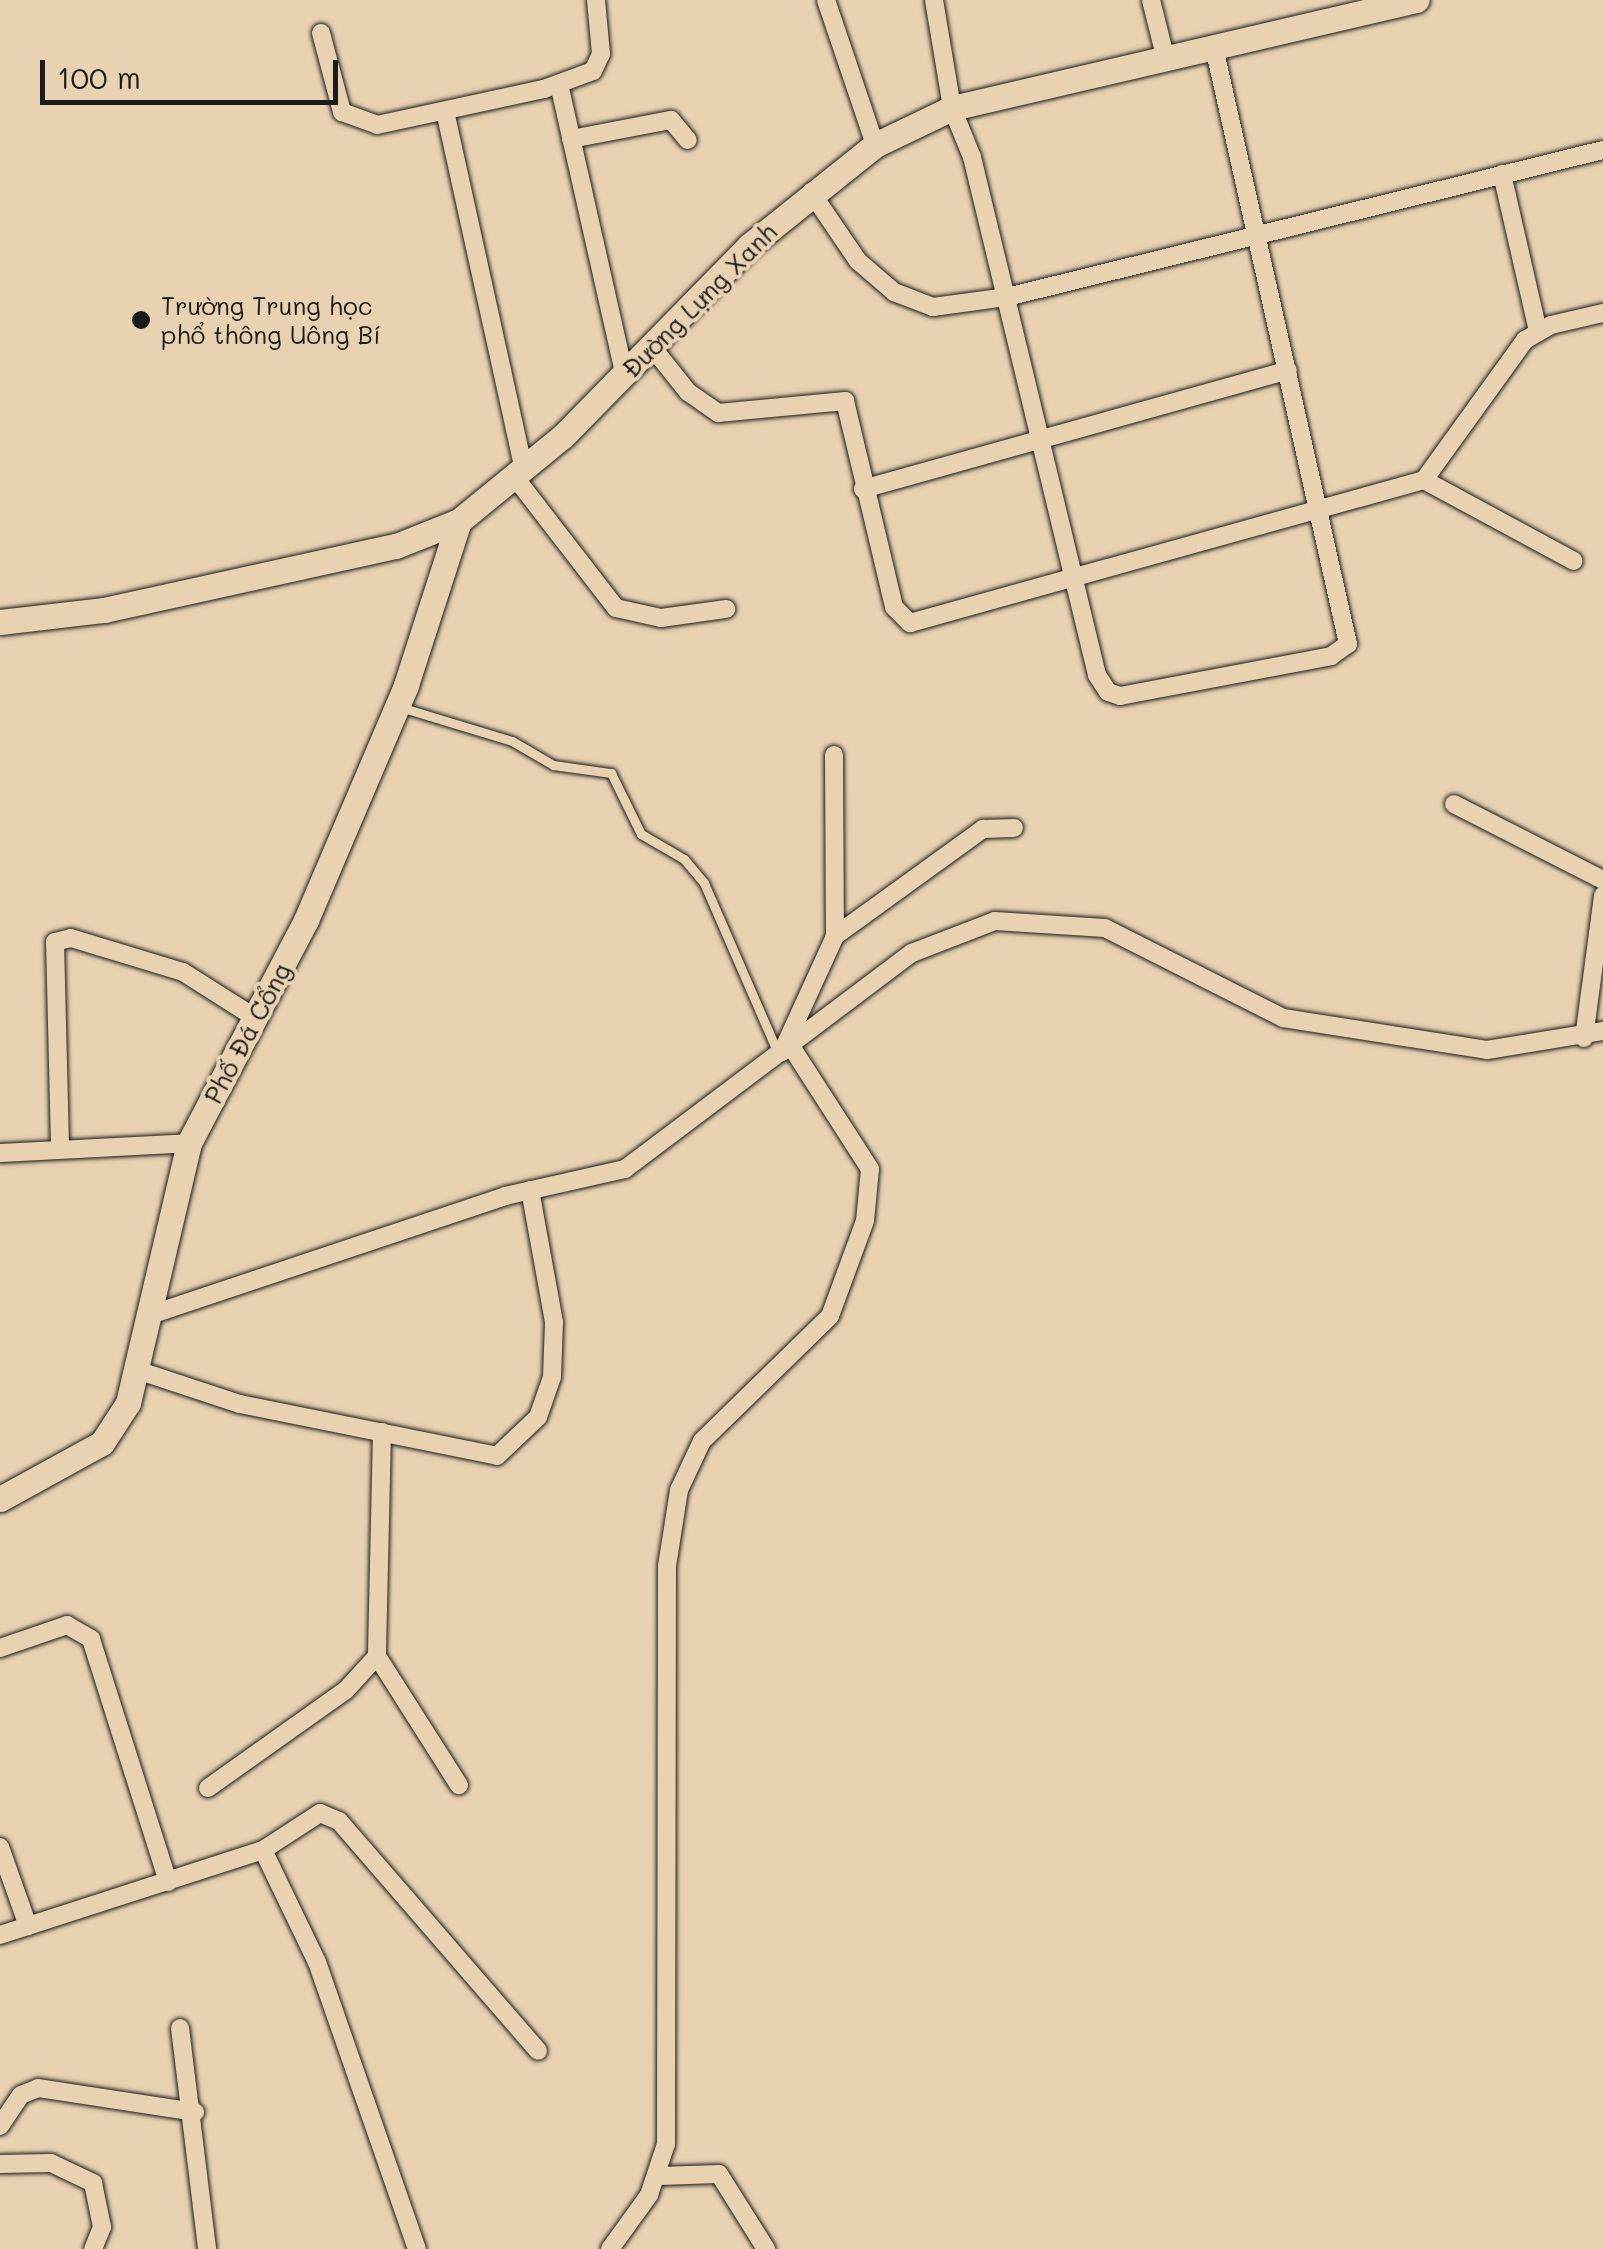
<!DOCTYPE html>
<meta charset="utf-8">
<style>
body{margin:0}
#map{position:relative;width:1603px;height:2249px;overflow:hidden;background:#e9d2b2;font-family:Mali,sans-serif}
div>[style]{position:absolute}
.roads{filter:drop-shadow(0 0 2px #1c1c1c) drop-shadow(0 0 2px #1c1c1c)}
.lane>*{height:9px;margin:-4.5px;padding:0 4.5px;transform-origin:4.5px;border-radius:4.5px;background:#e9d2b2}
.street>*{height:18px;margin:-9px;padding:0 9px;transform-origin:9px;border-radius:9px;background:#e9d2b2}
.secondary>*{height:25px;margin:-12.5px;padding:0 12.5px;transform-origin:12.5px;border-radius:12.5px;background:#e9d2b2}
.dots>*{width:28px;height:28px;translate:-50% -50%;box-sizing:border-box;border:5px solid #e9d2b2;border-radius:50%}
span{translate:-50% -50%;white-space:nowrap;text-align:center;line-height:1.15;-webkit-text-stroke:8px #e9d2b2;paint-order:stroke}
.street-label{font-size:25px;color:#1c1c1c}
.poi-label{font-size:25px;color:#1c1c1c}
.left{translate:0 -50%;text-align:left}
.scale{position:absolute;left:40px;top:60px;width:298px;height:45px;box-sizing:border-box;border:5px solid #1c1c1c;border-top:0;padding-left:12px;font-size:30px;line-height:35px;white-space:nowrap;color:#1c1c1c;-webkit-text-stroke:8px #e9d2b2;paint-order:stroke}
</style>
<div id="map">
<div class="roads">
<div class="lane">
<div style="left:400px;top:707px;width:117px;rotate:16.9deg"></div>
<div style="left:512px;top:741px;width:48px;rotate:30.3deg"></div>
<div style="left:553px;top:765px;width:59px;rotate:7.9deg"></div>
<div style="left:611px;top:773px;width:68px;rotate:63.8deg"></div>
<div style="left:641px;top:834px;width:50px;rotate:30.2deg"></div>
<div style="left:684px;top:859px;width:31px;rotate:50deg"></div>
<div style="left:704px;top:883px;width:185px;rotate:66.5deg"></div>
</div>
<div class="street">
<div style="left:826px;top:0;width:153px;rotate:71.3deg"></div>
<div style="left:934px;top:0;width:109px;rotate:80.5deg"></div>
<div style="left:952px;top:108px;width:53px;rotate:67.8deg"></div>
<div style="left:972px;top:157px;width:533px;rotate:76.43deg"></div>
<div style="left:1097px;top:675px;width:20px;rotate:57deg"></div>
<div style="left:1108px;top:692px;width:13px;rotate:18deg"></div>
<div style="left:1120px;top:696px;width:215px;rotate:-10.7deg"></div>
<div style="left:1331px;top:656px;width:21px;rotate:-35deg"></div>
<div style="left:1348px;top:644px;width:612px;rotate:-102.65deg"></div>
<div style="left:1151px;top:0;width:58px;rotate:76deg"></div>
<div style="left:321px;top:33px;width:82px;rotate:75.1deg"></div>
<div style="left:342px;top:112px;width:37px;rotate:20deg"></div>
<div style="left:377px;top:125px;width:171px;rotate:-12.2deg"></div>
<div style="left:544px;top:89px;width:52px;rotate:-20.2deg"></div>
<div style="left:593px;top:71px;width:19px;rotate:-65deg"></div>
<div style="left:601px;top:54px;width:54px;rotate:-95.3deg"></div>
<div style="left:559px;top:84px;width:299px;rotate:77.3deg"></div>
<div style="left:445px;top:111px;width:367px;rotate:77.6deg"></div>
<div style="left:571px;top:139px;width:102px;rotate:-10.8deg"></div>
<div style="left:671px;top:120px;width:26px;rotate:50deg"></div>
<div style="left:1502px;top:174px;width:161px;rotate:77.1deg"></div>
<div style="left:811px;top:192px;width:83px;rotate:55.7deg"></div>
<div style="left:858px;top:261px;width:48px;rotate:40.7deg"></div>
<div style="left:894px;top:292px;width:42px;rotate:21deg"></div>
<div style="left:933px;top:307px;width:75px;rotate:-7.7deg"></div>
<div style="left:1007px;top:297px;width:614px;rotate:-13.86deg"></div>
<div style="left:652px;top:347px;width:58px;rotate:51.3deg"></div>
<div style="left:688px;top:392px;width:37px;rotate:35deg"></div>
<div style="left:718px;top:413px;width:128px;rotate:-5.4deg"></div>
<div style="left:845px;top:401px;width:212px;rotate:76.6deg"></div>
<div style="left:894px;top:607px;width:23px;rotate:45deg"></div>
<div style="left:910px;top:623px;width:534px;rotate:-15.55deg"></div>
<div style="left:1424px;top:480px;width:173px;rotate:-54.2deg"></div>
<div style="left:1525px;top:340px;width:30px;rotate:-30deg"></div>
<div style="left:1551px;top:325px;width:53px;rotate:-13deg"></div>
<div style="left:514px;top:476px;width:167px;rotate:52.3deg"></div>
<div style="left:616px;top:608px;width:46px;rotate:12.5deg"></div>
<div style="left:661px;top:618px;width:66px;rotate:-7.9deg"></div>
<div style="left:1424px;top:480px;width:170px;rotate:28.4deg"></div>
<div style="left:863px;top:489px;width:441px;rotate:-15.6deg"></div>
<div style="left:834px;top:755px;width:181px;rotate:89.7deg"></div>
<div style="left:1454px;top:804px;width:167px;rotate:27deg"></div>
<div style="left:1584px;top:1038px;width:144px;rotate:-82.4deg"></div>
<div style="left:782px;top:1052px;width:128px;rotate:-65.4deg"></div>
<div style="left:835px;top:936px;width:183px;rotate:-35.9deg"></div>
<div style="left:983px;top:829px;width:31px;rotate:-2deg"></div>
<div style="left:60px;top:1146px;width:204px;rotate:-91.4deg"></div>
<div style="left:55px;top:942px;width:16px;rotate:-14deg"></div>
<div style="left:71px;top:938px;width:117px;rotate:16.9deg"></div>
<div style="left:183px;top:972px;width:88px;rotate:32.4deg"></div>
<div style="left:0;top:1153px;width:189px;rotate:-3deg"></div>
<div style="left:147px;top:1316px;width:378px;rotate:-18.5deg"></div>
<div style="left:505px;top:1196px;width:123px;rotate:-12.7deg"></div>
<div style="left:625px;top:1169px;width:359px;rotate:-37deg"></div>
<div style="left:912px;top:953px;width:89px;rotate:-21.1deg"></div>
<div style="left:995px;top:921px;width:110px;rotate:3.6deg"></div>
<div style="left:1105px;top:928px;width:199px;rotate:26.8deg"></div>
<div style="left:1283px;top:1018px;width:206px;rotate:8.9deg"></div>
<div style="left:1487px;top:1050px;width:118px;rotate:-9.3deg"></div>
<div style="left:137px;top:1370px;width:108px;rotate:18.3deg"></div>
<div style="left:240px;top:1404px;width:262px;rotate:11.4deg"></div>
<div style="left:497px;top:1456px;width:57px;rotate:-43.6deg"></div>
<div style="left:538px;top:1417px;width:42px;rotate:-70.7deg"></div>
<div style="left:552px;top:1377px;width:55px;rotate:-87.9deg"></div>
<div style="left:554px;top:1322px;width:134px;rotate:-100.3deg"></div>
<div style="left:382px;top:1432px;width:224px;rotate:91.3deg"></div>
<div style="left:377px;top:1656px;width:153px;rotate:57.6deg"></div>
<div style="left:0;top:1648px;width:71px;rotate:-18.9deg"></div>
<div style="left:67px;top:1625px;width:28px;rotate:30deg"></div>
<div style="left:91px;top:1639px;width:255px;rotate:72.4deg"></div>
<div style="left:208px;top:1788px;width:169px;rotate:-35.4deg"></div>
<div style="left:346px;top:1690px;width:46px;rotate:-47.6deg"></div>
<div style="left:0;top:1847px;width:84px;rotate:70.5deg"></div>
<div style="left:263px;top:1850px;width:124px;rotate:64.3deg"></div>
<div style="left:317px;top:1962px;width:304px;rotate:70.8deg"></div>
<div style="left:0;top:1935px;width:276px;rotate:-17.9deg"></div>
<div style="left:263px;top:1850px;width:68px;rotate:-33deg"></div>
<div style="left:320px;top:1813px;width:21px;rotate:23deg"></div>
<div style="left:339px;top:1821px;width:304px;rotate:49.1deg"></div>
<div style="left:180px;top:2028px;width:223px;rotate:83deg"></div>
<div style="left:0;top:2126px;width:37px;rotate:-56deg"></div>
<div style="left:21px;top:2095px;width:18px;rotate:-22deg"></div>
<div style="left:38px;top:2088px;width:159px;rotate:8.7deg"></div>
<div style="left:0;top:2164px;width:51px;rotate:-1.1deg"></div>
<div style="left:51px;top:2163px;width:47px;rotate:25.5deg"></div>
<div style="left:93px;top:2183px;width:45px;rotate:78.4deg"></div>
<div style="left:102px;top:2227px;width:24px;rotate:112deg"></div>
<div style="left:659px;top:2176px;width:60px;rotate:-1.9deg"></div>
<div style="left:719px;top:2174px;width:89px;rotate:57.9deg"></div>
<div style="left:610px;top:2249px;width:67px;rotate:-54.2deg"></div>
<div style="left:649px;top:2195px;width:54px;rotate:-71.6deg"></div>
<div style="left:666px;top:2144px;width:578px;rotate:-89.9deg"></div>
<div style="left:667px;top:1566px;width:77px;rotate:-81deg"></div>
<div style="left:679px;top:1490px;width:54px;rotate:-64.9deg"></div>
<div style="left:702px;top:1441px;width:179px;rotate:-44.3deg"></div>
<div style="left:830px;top:1316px;width:101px;rotate:-69.8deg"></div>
<div style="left:865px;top:1221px;width:52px;rotate:-84.5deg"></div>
<div style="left:870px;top:1169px;width:144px;rotate:-122.8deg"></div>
</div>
<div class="secondary">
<div style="left:0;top:622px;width:105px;rotate:-6.6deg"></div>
<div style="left:104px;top:610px;width:299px;rotate:-12.4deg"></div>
<div style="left:396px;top:546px;width:68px;rotate:-21.6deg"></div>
<div style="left:459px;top:521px;width:134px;rotate:-39.3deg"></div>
<div style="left:563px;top:436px;width:266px;rotate:-45.6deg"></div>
<div style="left:749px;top:246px;width:161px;rotate:-38.7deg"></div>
<div style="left:875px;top:145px;width:85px;rotate:-25.7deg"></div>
<div style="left:952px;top:108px;width:477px;rotate:-13.1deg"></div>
<div style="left:0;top:1499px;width:116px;rotate:-28.8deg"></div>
<div style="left:102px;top:1443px;width:48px;rotate:-57deg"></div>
<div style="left:128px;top:1403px;width:267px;rotate:-76.8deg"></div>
<div style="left:189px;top:1143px;width:252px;rotate:-62.3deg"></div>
<div style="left:306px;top:920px;width:255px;rotate:-66.9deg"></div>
<div style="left:406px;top:685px;width:172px;rotate:-72.1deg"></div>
</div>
</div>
<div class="dots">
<div style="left:141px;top:320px;background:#1c1c1c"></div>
</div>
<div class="street-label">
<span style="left:699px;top:300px;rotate:-45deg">Đường Lựng Xanh</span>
<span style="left:247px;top:1033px;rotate:-62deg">Phố Đá Cổng</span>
</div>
<div class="poi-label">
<span class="left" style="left:161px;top:320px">Trường Trung học<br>phổ thông Uông Bí</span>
</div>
<div class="scale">100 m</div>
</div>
